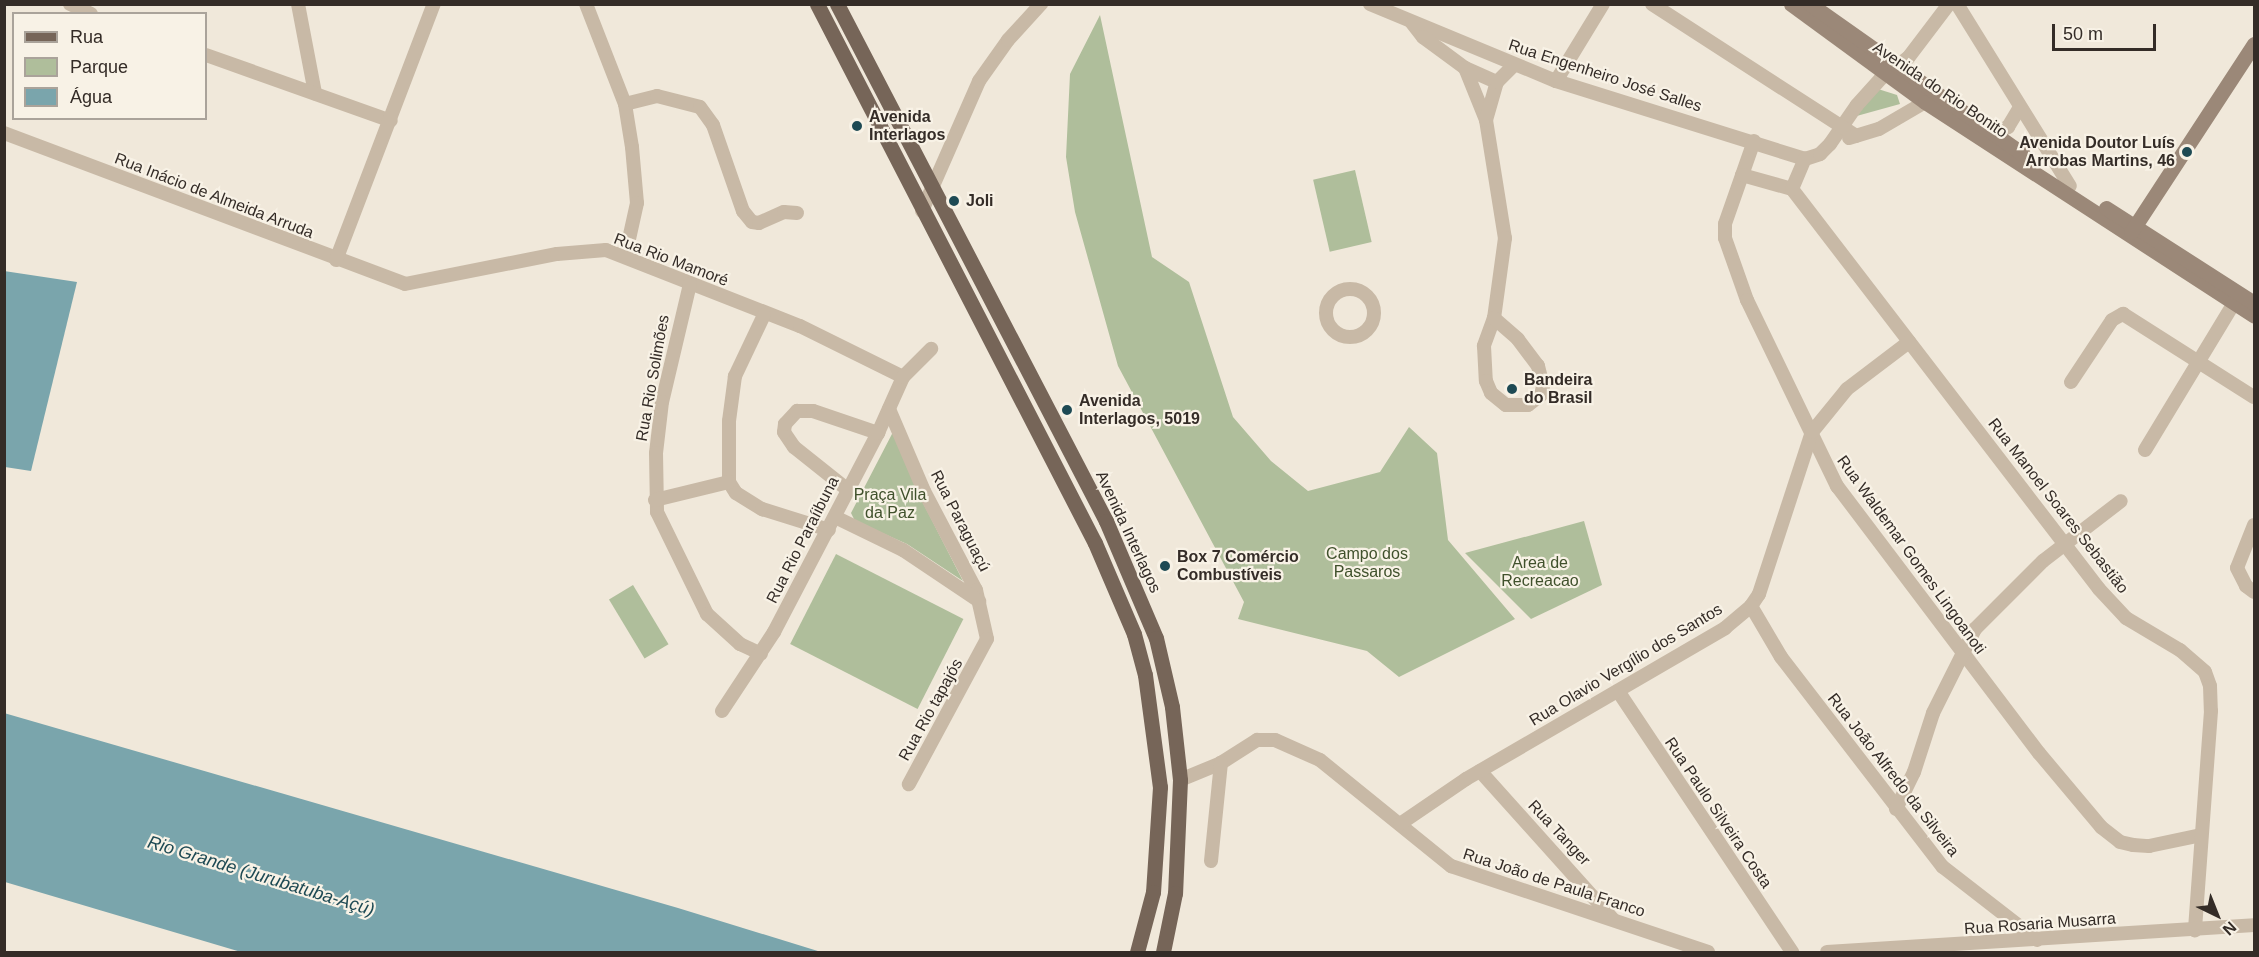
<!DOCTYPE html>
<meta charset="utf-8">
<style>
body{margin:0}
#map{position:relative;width:2259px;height:957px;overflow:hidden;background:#f0e8da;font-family:Arial,sans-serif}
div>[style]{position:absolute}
.green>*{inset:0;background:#afbe9b;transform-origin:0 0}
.water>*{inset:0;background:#7aa5ac}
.street>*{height:14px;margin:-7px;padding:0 7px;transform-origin:7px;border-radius:7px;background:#c8b9a6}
.street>.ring{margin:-7px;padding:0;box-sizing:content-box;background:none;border:14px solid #c8b9a6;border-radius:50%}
.secondary>*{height:15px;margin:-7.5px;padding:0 7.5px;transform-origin:7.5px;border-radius:7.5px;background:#9b8878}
.primary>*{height:15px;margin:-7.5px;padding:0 7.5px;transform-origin:7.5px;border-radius:7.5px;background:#766558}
.dots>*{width:16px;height:16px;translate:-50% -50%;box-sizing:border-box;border:3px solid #f8f2e6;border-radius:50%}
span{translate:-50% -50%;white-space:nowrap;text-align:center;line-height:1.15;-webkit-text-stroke:4.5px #f8f2e6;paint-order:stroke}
.street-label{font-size:16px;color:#342c27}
.poi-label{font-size:16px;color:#342c27;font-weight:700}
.left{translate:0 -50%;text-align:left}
.right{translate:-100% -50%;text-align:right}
.park-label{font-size:16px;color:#40512c}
.water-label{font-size:18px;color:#1e4a54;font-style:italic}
.frame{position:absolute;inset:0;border:6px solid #342c27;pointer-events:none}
.legend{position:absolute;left:12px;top:12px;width:195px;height:108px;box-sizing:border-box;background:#f8f2e6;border:2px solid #aaa39a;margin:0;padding:8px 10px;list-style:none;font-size:18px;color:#342c27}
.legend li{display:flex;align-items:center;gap:12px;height:30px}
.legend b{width:30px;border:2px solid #aaa39a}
.north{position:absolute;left:2187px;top:885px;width:60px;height:60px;-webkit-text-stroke:4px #f8f2e6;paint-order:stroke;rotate:137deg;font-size:16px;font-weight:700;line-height:24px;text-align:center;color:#342c27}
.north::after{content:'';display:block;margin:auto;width:21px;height:27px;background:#342c27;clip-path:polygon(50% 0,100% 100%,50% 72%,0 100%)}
.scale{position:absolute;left:2052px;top:24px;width:104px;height:27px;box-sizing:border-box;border:3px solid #342c27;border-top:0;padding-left:8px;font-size:18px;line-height:21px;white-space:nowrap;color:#342c27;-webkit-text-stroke:4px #f8f2e6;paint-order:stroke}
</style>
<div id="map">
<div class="green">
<div style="clip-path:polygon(1100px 15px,1152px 257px,1189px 282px,1233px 417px,1271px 461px,1308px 491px,1380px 472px,1409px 427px,1437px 453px,1448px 540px,1515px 619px,1399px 677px,1367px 651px,1238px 619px,1244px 602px,1118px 366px,1075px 212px,1066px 157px,1070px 74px)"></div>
<div style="clip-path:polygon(1878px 89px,1897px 95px,1900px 104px,1853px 117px)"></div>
<div style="left:1355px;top:170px;width:74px;height:43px;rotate:77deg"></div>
<div style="clip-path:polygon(893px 432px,919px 495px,963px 581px,907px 544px,855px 521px,851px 513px)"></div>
<div style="clip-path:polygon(1584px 521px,1602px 585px,1531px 619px,1465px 553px)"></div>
<div style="left:836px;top:554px;width:143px;height:101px;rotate:27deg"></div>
<div style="left:633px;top:585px;width:69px;height:28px;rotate:59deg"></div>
</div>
<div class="water">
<div style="clip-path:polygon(4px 271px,77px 282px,31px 471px,5px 467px)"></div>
<div style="clip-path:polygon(4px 713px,678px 908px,821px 952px,241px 952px,5px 882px)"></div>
</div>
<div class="street">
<div style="left:70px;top:4px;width:23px;rotate:25deg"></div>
<div style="left:298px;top:4px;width:91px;rotate:79.2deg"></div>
<div style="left:586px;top:4px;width:107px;rotate:68.7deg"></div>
<div style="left:625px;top:104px;width:44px;rotate:80.8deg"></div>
<div style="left:632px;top:147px;width:56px;rotate:84.9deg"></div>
<div style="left:637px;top:203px;width:55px;rotate:102.5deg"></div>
<div style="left:1370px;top:4px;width:201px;rotate:22.5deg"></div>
<div style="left:1556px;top:81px;width:261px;rotate:17.4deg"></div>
<div style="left:1805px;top:159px;width:16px;rotate:-18deg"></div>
<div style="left:1820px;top:154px;width:14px;rotate:-45deg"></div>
<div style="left:1830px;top:144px;width:47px;rotate:-55.3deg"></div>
<div style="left:1857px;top:105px;width:36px;rotate:-48deg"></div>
<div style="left:1881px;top:78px;width:34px;rotate:-37deg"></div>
<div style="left:1908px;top:58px;width:68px;rotate:-52.8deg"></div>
<div style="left:1652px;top:4px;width:243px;rotate:32.9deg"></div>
<div style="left:1957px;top:4px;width:214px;rotate:58.2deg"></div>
<div style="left:1412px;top:23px;width:18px;rotate:52deg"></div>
<div style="left:1423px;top:37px;width:52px;rotate:36.4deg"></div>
<div style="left:1465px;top:68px;width:35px;rotate:24deg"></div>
<div style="left:206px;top:55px;width:196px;rotate:19.6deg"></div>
<div style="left:1465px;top:68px;width:56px;rotate:68deg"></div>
<div style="left:1486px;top:120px;width:120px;rotate:80.9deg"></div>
<div style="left:1505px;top:238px;width:81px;rotate:97.8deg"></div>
<div style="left:1494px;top:318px;width:30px;rotate:110deg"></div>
<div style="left:1484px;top:346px;width:35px;rotate:87deg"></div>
<div style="left:1486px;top:381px;width:13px;rotate:67deg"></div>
<div style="left:1491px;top:393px;width:19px;rotate:39deg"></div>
<div style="left:1506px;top:405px;width:22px"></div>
<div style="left:1528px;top:405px;width:16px;rotate:-38deg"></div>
<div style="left:1541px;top:395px;width:9px;rotate:-77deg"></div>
<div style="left:1543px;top:386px;width:21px;rotate:-104deg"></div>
<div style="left:1538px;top:366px;width:34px;rotate:-127deg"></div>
<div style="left:1518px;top:339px;width:32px;rotate:-139deg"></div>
<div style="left:1556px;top:81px;width:90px;rotate:-58.6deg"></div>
<div style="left:625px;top:104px;width:33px;rotate:-14deg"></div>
<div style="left:657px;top:96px;width:44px;rotate:14.3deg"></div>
<div style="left:700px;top:107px;width:22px;rotate:54deg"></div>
<div style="left:713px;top:125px;width:91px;rotate:70.8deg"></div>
<div style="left:743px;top:211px;width:14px;rotate:51deg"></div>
<div style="left:752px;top:222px;width:7px;rotate:8deg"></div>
<div style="left:759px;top:223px;width:27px;rotate:-24deg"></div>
<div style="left:784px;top:212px;width:13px;rotate:4deg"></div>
<div style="left:1486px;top:120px;width:40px;rotate:-74deg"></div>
<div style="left:1497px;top:82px;width:23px;rotate:-45deg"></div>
<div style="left:4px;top:133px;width:428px;rotate:20.6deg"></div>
<div style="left:405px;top:284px;width:155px;rotate:-11.2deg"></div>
<div style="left:557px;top:254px;width:49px;rotate:-4.7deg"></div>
<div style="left:606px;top:250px;width:208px;rotate:21.4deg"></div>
<div style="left:800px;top:326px;width:115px;rotate:26.3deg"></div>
<div style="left:1987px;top:136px;width:23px;rotate:-23deg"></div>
<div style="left:2008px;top:127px;width:23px;rotate:-59deg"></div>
<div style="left:1849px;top:138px;width:31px;rotate:-17deg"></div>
<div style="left:1879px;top:129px;width:53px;rotate:-30.4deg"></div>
<div style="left:1754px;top:141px;width:88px;rotate:109.3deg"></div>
<div style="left:1725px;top:224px;width:14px;rotate:90deg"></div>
<div style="left:1725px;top:238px;width:66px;rotate:70.5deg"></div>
<div style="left:1747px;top:300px;width:207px;rotate:64.2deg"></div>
<div style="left:1837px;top:486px;width:335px;rotate:52.9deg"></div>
<div style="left:2039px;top:753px;width:97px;rotate:50deg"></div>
<div style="left:2101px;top:827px;width:24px;rotate:38deg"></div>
<div style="left:2120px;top:842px;width:13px;rotate:13deg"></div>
<div style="left:2133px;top:845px;width:16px;rotate:4deg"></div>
<div style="left:2149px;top:846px;width:53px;rotate:-11.9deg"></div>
<div style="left:1742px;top:175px;width:52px;rotate:15.6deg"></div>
<div style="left:1792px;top:189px;width:504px;rotate:52.49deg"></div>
<div style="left:2099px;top:589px;width:40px;rotate:47deg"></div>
<div style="left:2126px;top:618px;width:63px;rotate:30.7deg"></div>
<div style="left:2180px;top:650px;width:33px;rotate:41deg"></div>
<div style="left:2205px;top:672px;width:15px;rotate:70deg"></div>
<div style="left:2210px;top:686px;width:25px;rotate:88deg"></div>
<div style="left:2211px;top:711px;width:220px;rotate:94.2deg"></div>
<div style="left:1792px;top:189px;width:33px;rotate:-67deg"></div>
<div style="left:922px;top:211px;width:142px;rotate:-66.3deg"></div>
<div style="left:979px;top:81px;width:50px;rotate:-54.7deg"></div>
<div style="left:1008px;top:40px;width:49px;rotate:-47.5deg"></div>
<div style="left:336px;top:260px;width:274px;rotate:-69.1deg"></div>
<div style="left:690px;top:284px;width:121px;rotate:103.3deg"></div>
<div style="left:662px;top:402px;width:51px;rotate:96.7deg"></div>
<div style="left:656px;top:453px;width:59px;rotate:89deg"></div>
<div style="left:657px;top:512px;width:114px;rotate:63.9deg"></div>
<div style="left:707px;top:614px;width:45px;rotate:42.3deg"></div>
<div style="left:740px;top:644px;width:23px;rotate:25deg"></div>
<div class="ring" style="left:1326px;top:289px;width:34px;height:34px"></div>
<div style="left:764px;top:315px;width:68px;rotate:115.4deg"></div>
<div style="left:735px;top:376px;width:45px;rotate:97.6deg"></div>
<div style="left:729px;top:421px;width:61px;rotate:90deg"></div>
<div style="left:729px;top:482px;width:13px;rotate:58deg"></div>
<div style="left:736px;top:493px;width:31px;rotate:32deg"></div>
<div style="left:762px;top:509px;width:70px;rotate:17.4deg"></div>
<div style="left:2071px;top:382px;width:74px;rotate:-56.5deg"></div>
<div style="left:2112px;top:320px;width:13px;rotate:-29deg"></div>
<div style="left:2123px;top:314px;width:155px;rotate:32.4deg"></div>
<div style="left:889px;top:409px;width:89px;rotate:66.9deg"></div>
<div style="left:924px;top:491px;width:112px;rotate:62.3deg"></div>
<div style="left:976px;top:590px;width:50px;rotate:77.3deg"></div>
<div style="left:987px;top:639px;width:165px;rotate:118.3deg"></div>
<div style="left:2145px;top:450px;width:172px;rotate:-58.8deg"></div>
<div style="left:848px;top:490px;width:69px;rotate:-141.5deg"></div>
<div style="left:794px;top:447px;width:18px;rotate:-124deg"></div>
<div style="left:784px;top:432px;width:8px;rotate:-83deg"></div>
<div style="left:785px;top:424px;width:18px;rotate:-47deg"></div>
<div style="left:797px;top:411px;width:16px"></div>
<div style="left:813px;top:411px;width:69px;rotate:18.7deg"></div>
<div style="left:655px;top:500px;width:76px;rotate:-13.7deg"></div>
<div style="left:835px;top:517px;width:76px;rotate:25.9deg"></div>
<div style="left:903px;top:550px;width:92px;rotate:33.9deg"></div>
<div style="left:2254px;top:525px;width:46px;rotate:111.6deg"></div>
<div style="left:2237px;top:568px;width:20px;rotate:63deg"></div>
<div style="left:2246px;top:586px;width:10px;rotate:37deg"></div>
<div style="left:1751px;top:606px;width:59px;rotate:59.5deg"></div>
<div style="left:1781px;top:657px;width:265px;rotate:52.4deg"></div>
<div style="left:1943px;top:867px;width:119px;rotate:37.8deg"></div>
<div style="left:1618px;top:691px;width:314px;rotate:56.3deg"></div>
<div style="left:722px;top:711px;width:95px;rotate:-56.6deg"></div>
<div style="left:774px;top:632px;width:225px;rotate:-62.4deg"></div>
<div style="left:878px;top:433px;width:61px;rotate:-65.9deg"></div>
<div style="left:903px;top:377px;width:40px;rotate:-45deg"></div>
<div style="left:1480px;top:771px;width:199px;rotate:48.1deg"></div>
<div style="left:1180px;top:780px;width:44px;rotate:-22.5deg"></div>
<div style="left:1221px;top:763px;width:43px;rotate:-32.6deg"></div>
<div style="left:1257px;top:740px;width:18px"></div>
<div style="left:1275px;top:740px;width:49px;rotate:24deg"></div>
<div style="left:1320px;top:760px;width:169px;rotate:39deg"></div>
<div style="left:1451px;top:866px;width:271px;rotate:18.5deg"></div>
<div style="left:1896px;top:809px;width:41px;rotate:-64.1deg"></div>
<div style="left:1914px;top:772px;width:62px;rotate:-72.1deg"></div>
<div style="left:1933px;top:713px;width:94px;rotate:-63.4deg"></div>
<div style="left:1975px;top:629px;width:96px;rotate:-45deg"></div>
<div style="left:2043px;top:561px;width:98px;rotate:-37.6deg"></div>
<div style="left:1400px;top:824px;width:80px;rotate:-34.3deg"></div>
<div style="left:1466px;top:779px;width:300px;rotate:-30.2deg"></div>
<div style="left:1725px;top:628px;width:34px;rotate:-40deg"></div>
<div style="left:1751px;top:606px;width:14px;rotate:-56deg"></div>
<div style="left:1759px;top:594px;width:170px;rotate:-71.9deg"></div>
<div style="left:1812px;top:432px;width:55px;rotate:-50.9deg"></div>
<div style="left:1847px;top:389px;width:78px;rotate:-37.2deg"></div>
<div style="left:1211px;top:861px;width:99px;rotate:-84.2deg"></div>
<div style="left:1827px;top:952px;width:428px;rotate:-3.6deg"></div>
</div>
<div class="secondary">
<div style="left:1791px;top:4px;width:166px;rotate:36.2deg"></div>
<div style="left:1925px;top:102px;width:392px;rotate:33deg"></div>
<div style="left:1810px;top:4px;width:261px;rotate:35.2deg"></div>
<div style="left:2106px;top:208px;width:176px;rotate:32.7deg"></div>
<div style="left:2131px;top:232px;width:225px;rotate:-56.8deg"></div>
</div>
<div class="primary">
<div style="left:817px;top:4px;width:606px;rotate:62.72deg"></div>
<div style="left:1095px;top:543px;width:99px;rotate:66.8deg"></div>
<div style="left:1134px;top:634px;width:42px;rotate:75deg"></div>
<div style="left:1145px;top:675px;width:113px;rotate:82.4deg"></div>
<div style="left:1160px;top:787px;width:105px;rotate:93.8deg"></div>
<div style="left:1153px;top:892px;width:62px;rotate:104.9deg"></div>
<div style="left:837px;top:4px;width:583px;rotate:62.51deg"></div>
<div style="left:1106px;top:521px;width:127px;rotate:66.9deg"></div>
<div style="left:1156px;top:638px;width:71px;rotate:76.9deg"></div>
<div style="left:1172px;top:707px;width:73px;rotate:83.7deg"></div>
<div style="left:1180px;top:780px;width:113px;rotate:92.5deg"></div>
<div style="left:1175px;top:893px;width:60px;rotate:101.5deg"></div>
</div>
<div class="dots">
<div style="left:857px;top:126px;background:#1e4a54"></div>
<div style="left:2187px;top:152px;background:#1e4a54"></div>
<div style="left:954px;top:201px;background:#1e4a54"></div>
<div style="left:1512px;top:389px;background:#1e4a54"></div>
<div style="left:1067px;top:410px;background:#1e4a54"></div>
<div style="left:1165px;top:566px;background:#1e4a54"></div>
</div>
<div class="street-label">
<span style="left:1605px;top:76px;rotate:18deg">Rua Engenheiro José Salles</span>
<span style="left:1940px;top:90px;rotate:34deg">Avenida do Rio Bonito</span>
<span style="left:214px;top:196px;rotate:21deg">Rua Inácio de Almeida Arruda</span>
<span style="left:671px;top:260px;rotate:21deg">Rua Rio Mamoré</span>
<span style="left:653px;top:378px;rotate:-80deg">Rua Rio Solimões</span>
<span style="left:2058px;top:506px;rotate:52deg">Rua Manoel Soares Sebastião</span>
<span style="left:960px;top:521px;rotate:63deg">Rua Paraguaçú</span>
<span style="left:1128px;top:532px;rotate:65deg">Avenida Interlagos</span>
<span style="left:803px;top:540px;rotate:-63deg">Rua Rio Paraíibuna</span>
<span style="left:1911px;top:555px;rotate:54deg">Rua Waldemar Gomes Lingoanoti</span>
<span style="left:1626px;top:665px;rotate:-31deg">Rua Olavio Vergílio dos Santos</span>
<span style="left:931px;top:710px;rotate:-61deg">Rua Rio tapajós</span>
<span style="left:1893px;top:775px;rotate:52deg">Rua João Alfredo da Silveira</span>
<span style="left:1718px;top:813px;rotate:56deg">Rua Paulo Silveira Costa</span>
<span style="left:1559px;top:833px;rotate:47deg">Rua Tanger</span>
<span style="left:1554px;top:883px;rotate:18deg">Rua João de Paula Franco</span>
<span style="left:2040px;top:924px;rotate:-4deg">Rua Rosaria Musarra</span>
</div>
<div class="poi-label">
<span class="left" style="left:869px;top:126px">Avenida<br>Interlagos</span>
<span class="right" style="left:2175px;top:152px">Avenida Doutor Luís<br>Arrobas Martins, 46</span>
<span class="left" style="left:966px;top:201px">Joli</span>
<span class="left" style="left:1524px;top:389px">Bandeira<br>do Brasil</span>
<span class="left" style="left:1079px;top:410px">Avenida<br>Interlagos, 5019</span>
<span class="left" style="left:1177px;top:566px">Box 7 Comércio<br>Combustíveis</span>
</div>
<div class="park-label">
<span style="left:890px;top:504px">Praça Vila<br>da Paz</span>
<span style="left:1367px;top:563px">Campo dos<br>Passaros</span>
<span style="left:1540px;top:572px">Area de<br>Recreacao</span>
</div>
<div class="water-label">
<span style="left:261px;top:876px;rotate:17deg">Rio Grande (Jurubatuba-Açú)</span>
</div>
<div class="frame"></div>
<ul class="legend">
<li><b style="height:8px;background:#766558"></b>Rua</li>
<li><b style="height:16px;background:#afbe9b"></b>Parque</li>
<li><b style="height:16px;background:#7aa5ac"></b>Água</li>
</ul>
<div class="north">N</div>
<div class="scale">50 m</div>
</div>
